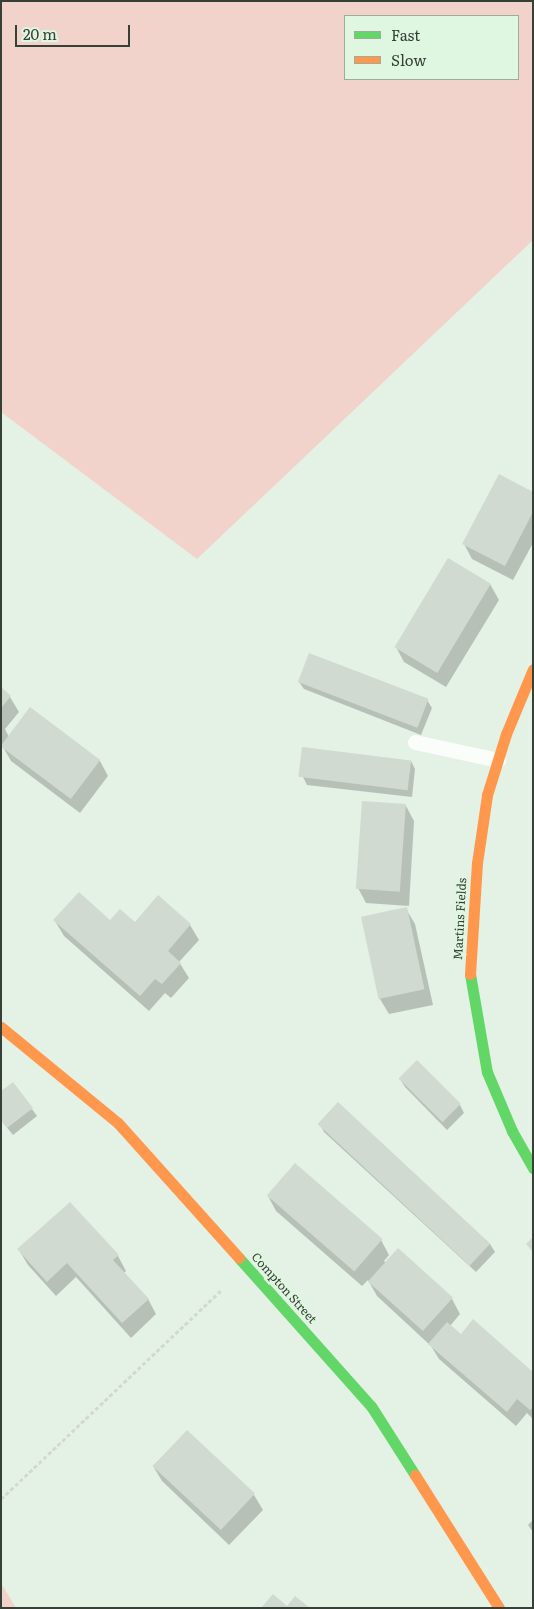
<!DOCTYPE html>
<style>
body{margin:0}
#map{position:relative;width:534px;height:1609px;overflow:hidden;background:#e4f1e5;font-family:Literata,serif}
div>[style]{position:absolute}
.green>*{inset:0;background:#f2d3cb}
.shadow>*{inset:0;background:#0003}
.building>*{inset:0;background:#d0dad1;transform-origin:0 0}
.path>*{height:3px;margin-top:-1.5px;transform-origin:0;background:repeating-linear-gradient(90deg,#d4d8d4 0 4px,transparent 0 6.5px)}
.lane>*{height:15px;margin:-7.5px;padding:0 7.5px;transform-origin:7.5px;border-radius:7.5px;background:#fbfdfb}
.fast>*{height:11px;margin:-5.5px;padding:0 5.5px;transform-origin:5.5px;border-radius:5.5px;background:#63d668}
.slow>*{height:11px;margin:-5.5px;padding:0 5.5px;transform-origin:5.5px;border-radius:5.5px;background:#ff974d}
span{translate:-50% -50%;white-space:nowrap;text-align:center;line-height:1.15;-webkit-text-stroke:5px #dff6e0;paint-order:stroke}
.street-label{font-size:12px;color:#374037}
.frame{position:absolute;inset:0;border:2px solid #374037;pointer-events:none}
.legend{position:absolute;left:344px;top:15px;width:175px;height:65px;box-sizing:border-box;background:#dff6e0;border:1px solid #9cad9c;margin:0;padding:6px 9px;list-style:none;font-size:15px;color:#374037}
.legend li{display:flex;align-items:center;gap:10px;height:25px}
.legend b{width:25px;border:1px solid #9cad9c}
.scale{position:absolute;left:15px;top:25px;width:115px;height:22px;box-sizing:border-box;border:2px solid #374037;border-top:0;padding-left:6px;font-size:15px;line-height:18px;white-space:nowrap;color:#374037;-webkit-text-stroke:4px #dff6e0;paint-order:stroke}
</style>
<div id="map">
<div class="green">
<div style="clip-path:polygon(evenodd,1px 1px,533px 1px,533px 240px,197px 559px,1px 412px,1px 1px,345px 16px,518px 16px,518px 79px,345px 79px,345px 16px)"></div>
<div style="clip-path:polygon(1px 1583px,16px 1608px,1px 1608px)"></div>
</div>
<div class="shadow">
<div style="clip-path:polygon(533px 494px,533px 543px,513px 580px,472px 559px,464px 544px)"></div>
<div style="clip-path:polygon(490px 584px,499px 600px,446px 687px,404px 662px,396px 647px)"></div>
<div style="clip-path:polygon(299px 682px,427px 700px,432px 708px,421px 735px,304px 689px)"></div>
<div style="clip-path:polygon(1px 689px,10px 697px,19px 712px,5px 729px,9px 737px,30px 709px,100px 761px,108px 776px,80px 813px,11px 761px,3px 747px,1px 748px)"></div>
<div style="clip-path:polygon(411px 761px,415px 769px,412px 797px,307px 785px,303px 777px)"></div>
<div style="clip-path:polygon(406px 806px,414px 821px,409px 906px,366px 903px,358px 888px)"></div>
<div style="clip-path:polygon(158px 897px,190px 925px,199px 940px,179px 962px,189px 978px,171px 998px,165px 993px,149px 1011px,64px 936px,55px 921px,135px 924px)"></div>
<div style="clip-path:polygon(406px 909px,415px 924px,433px 1005px,389px 1014px,380px 999px,362px 918px)"></div>
<div style="clip-path:polygon(400px 1079px,460px 1105px,464px 1113px,447px 1130px,405px 1087px)"></div>
<div style="clip-path:polygon(339px 1104px,490px 1244px,495px 1252px,476px 1272px,324px 1132px,320px 1124px)"></div>
<div style="clip-path:polygon(32px 1109px,37px 1116px,13px 1135px,1px 1120px)"></div>
<div style="clip-path:polygon(268px 1196px,381px 1240px,389px 1255px,384px 1261px,386px 1263px,452px 1299px,460px 1314px,450px 1326px,461px 1335px,533px 1373px,533px 1419px,527px 1413px,516px 1426px,439px 1359px,431px 1346px,377px 1296px,368px 1280px,362px 1286px,276px 1211px)"></div>
<div style="clip-path:polygon(19px 1250px,118px 1256px,126px 1271px,124px 1273px,148px 1299px,156px 1314px,131px 1338px,76px 1277px,56px 1296px,28px 1265px)"></div>
<div style="clip-path:polygon(187px 1431px,254px 1495px,263px 1510px,229px 1545px,162px 1481px,153px 1466px)"></div>
<div style="clip-path:polygon(533px 1520px,533px 1532px,528px 1525px)"></div>
</div>
<div class="building">
<div style="clip-path:polygon(499px 474px,533px 492px,533px 512px,505px 566px,462px 544px)"></div>
<div style="left:448px;top:558px;width:50px;height:104px;rotate:31deg"></div>
<div style="left:309px;top:653px;width:128px;height:31px;rotate:21deg"></div>
<div style="clip-path:polygon(1px 687px,11px 696px,1px 708px)"></div>
<div style="left:30px;top:707px;width:88px;height:49px;rotate:37deg"></div>
<div style="left:302px;top:747px;width:110px;height:30px;rotate:7deg"></div>
<div style="left:362px;top:801px;width:44px;height:88px;rotate:4deg"></div>
<div style="clip-path:polygon(79px 892px,110px 920px,120px 909px,135px 922px,158px 895px,191px 924px,168px 951px,181px 963px,162px 984px,155px 979px,140px 996px,53px 920px)"></div>
<div style="left:407px;top:907px;width:84px;height:47px;rotate:78deg"></div>
<div style="left:417px;top:1060px;width:62px;height:26px;rotate:45deg"></div>
<div style="clip-path:polygon(13px 1082px,33px 1108px,7px 1128px,1px 1120px,1px 1091px)"></div>
<div style="left:338px;top:1102px;width:208px;height:30px;rotate:43deg"></div>
<div style="left:295px;top:1163px;width:116px;height:43px;rotate:41deg"></div>
<div style="clip-path:polygon(70px 1202px,119px 1255px,113px 1260px,149px 1299px,122px 1323px,67px 1263px,47px 1282px,17px 1249px)"></div>
<div style="clip-path:polygon(533px 1237px,533px 1252px,526px 1244px)"></div>
<div style="left:398px;top:1248px;width:74px;height:45px;rotate:42deg"></div>
<div style="clip-path:polygon(473px 1319px,533px 1372px,533px 1407px,530px 1410px,517px 1399px,507px 1412px,428px 1344px,447px 1322px,461px 1334px)"></div>
<div style="left:187px;top:1430px;width:93px;height:50px;rotate:43deg"></div>
<div style="clip-path:polygon(273px 1594px,287px 1606px,295px 1596px,310px 1608px,261px 1608px)"></div>
</div>
<div class="path">
<div style="left:1px;top:1499px;width:305px;rotate:-43.5deg"></div>
</div>
<div class="lane">
<div style="left:415px;top:742px;width:85px;rotate:12.2deg"></div>
</div>
<div class="fast">
<div style="left:470px;top:974px;width:99px;rotate:80.2deg"></div>
<div style="left:487px;top:1072px;width:64px;rotate:67deg"></div>
<div style="left:512px;top:1131px;width:43px;rotate:60.4deg"></div>
<div style="left:239px;top:1258px;width:198px;rotate:48.3deg"></div>
<div style="left:371px;top:1406px;width:82px;rotate:57.5deg"></div>
</div>
<div class="slow">
<div style="left:470px;top:974px;width:111px;rotate:-86.4deg"></div>
<div style="left:477px;top:863px;width:69px;rotate:-81.6deg"></div>
<div style="left:487px;top:795px;width:64px;rotate:-72.7deg"></div>
<div style="left:506px;top:734px;width:70px;rotate:-67.4deg"></div>
<div style="left:1px;top:1027px;width:151px;rotate:39.4deg"></div>
<div style="left:118px;top:1123px;width:181px;rotate:48.1deg"></div>
<div style="left:415px;top:1475px;width:157px;rotate:57.7deg"></div>
</div>
<div class="street-label">
<span style="left:460px;top:919px;rotate:-87deg">Martins Fields</span>
<span style="left:284px;top:1288px;rotate:48deg">Compton Street</span>
</div>
<div class="frame"></div>
<ul class="legend">
<li><b style="height:6px;background:#63d668"></b>Fast</li>
<li><b style="height:6px;background:#ff974d"></b>Slow</li>
</ul>
<div class="scale">20 m</div>
</div>
